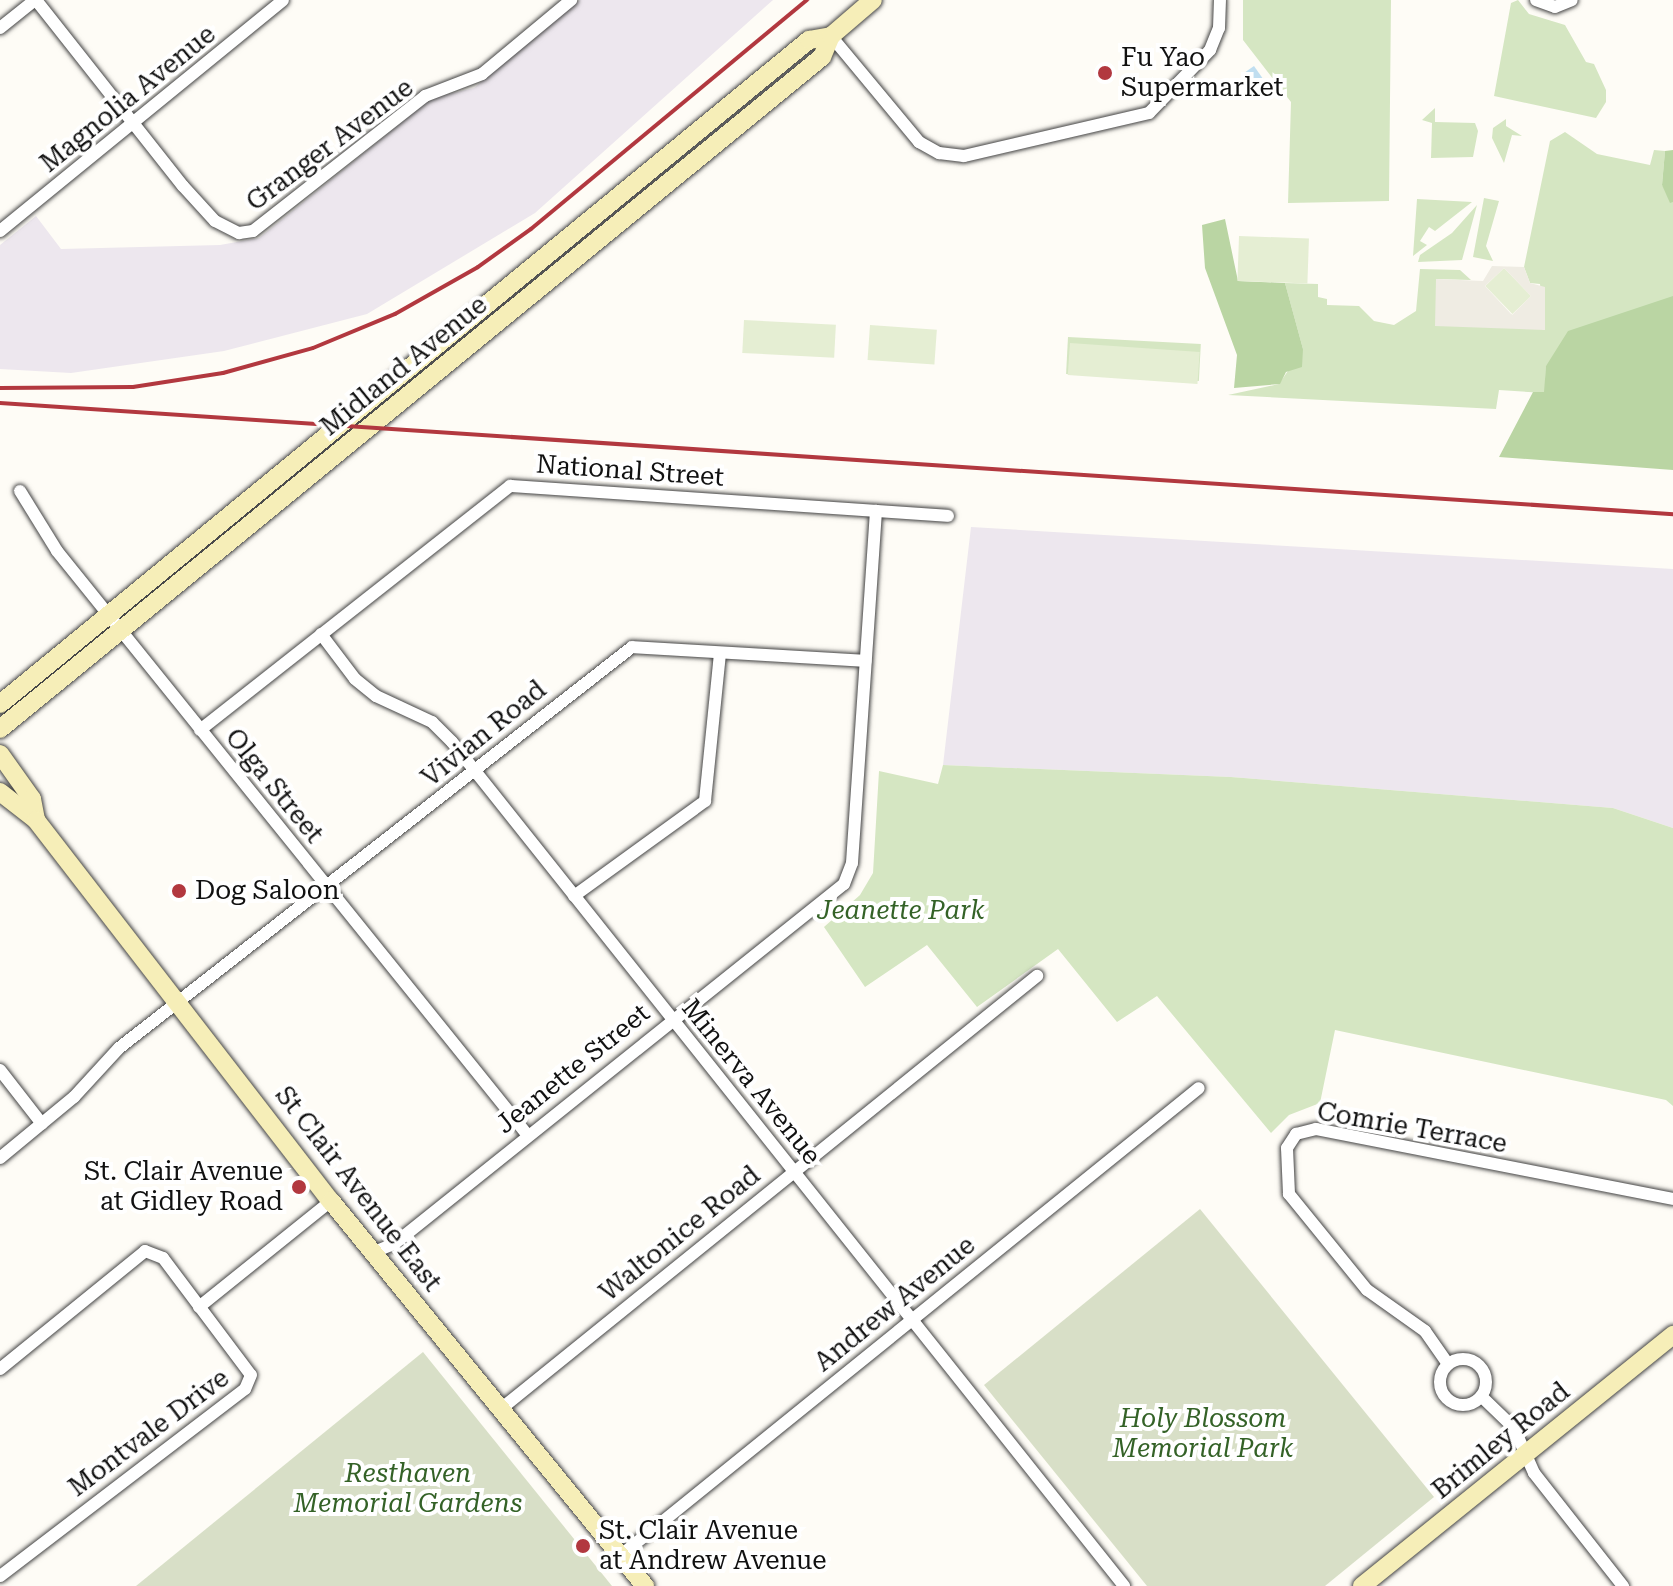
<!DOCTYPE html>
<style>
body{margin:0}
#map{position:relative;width:1673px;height:1586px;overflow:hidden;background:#fefcf6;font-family:"Roboto Serif",serif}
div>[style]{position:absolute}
.industrial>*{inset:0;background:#ede7ee}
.green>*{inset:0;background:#d5e6c2;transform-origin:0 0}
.forest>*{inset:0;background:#bad5a3}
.cemetery>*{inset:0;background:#d8dfc7}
.pitch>*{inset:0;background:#e5eed3;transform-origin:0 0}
.plaza>*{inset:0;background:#efece3}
.water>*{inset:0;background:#c0def0;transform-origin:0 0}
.roads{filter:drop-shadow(0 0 2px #444) drop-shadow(0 0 2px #444)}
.minor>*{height:12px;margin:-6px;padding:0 6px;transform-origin:6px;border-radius:6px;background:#fff}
.minor>.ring{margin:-6px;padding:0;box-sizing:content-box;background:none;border:12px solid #fff;border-radius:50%}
.secondary>*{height:18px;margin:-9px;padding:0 9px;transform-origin:9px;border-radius:9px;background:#f6eeb8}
.rail>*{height:4px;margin:-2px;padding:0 2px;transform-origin:2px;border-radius:2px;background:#b2383f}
.dots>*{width:22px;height:22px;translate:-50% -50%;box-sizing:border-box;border:4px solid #fff;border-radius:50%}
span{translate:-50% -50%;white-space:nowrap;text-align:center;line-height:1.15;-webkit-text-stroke:8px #fff;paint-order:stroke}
.poi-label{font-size:26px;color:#111}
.left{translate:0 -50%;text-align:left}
.right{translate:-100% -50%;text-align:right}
.street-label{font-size:26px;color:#111}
.park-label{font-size:26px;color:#346227;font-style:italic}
</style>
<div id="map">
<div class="industrial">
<div style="clip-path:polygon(580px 0,773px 0,535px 213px,367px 314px,224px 351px,71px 373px,0 369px,0 245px,36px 216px,61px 249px,220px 245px,259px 238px,432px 98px,474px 88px)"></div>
<div style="clip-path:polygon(971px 527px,1673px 569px,1673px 828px,1613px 808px,1231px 777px,943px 765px)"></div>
</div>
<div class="green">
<div style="clip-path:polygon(1243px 0,1391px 0,1389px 201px,1288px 203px,1291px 102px,1243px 40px)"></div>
<div style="clip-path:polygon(1518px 0,1529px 14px,1565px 25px,1586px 62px,1594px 64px,1606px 90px,1606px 102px,1596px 118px,1494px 96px,1511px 3px)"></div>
<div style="clip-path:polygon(1435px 108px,1435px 122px,1475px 123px,1478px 131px,1473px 157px,1431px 158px,1432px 123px,1422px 120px)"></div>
<div style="clip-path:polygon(1506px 119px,1506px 126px,1522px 136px,1512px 135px,1504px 163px,1492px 138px,1493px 128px)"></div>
<div style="clip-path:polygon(1565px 132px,1597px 154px,1650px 165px,1654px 150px,1665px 151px,1662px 185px,1673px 200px,1673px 325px,1546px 366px,1545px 393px,1499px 390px,1496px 409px,1228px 395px,1279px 384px,1303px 349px,1285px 283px,1318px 284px,1318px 297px,1327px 299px,1327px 305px,1359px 306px,1374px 321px,1394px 325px,1416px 311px,1420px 269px,1460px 270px,1471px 280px,1436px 279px,1544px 330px,1540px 284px,1530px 283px,1524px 267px,1550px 141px)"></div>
<div style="clip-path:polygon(1484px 198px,1499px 201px,1486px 246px,1493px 261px,1473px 257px)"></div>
<div style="clip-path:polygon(1417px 199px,1472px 202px,1435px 231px,1429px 227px,1420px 241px,1427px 245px,1413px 256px)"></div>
<div style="clip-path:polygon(1477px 205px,1462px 260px,1418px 262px,1420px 255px,1452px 233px)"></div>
<div style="left:1068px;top:337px;width:133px;height:37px;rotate:3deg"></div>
<div style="clip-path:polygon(943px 765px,1231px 777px,1613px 808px,1673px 828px,1673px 1106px,1666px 1100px,1335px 1030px,1320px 1103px,1289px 1115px,1271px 1133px,1157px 996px,1117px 1022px,1058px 949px,977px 1007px,927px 945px,865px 987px,824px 927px,860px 895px,873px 873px,879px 771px,938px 784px)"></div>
</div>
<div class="forest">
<div style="clip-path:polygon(1673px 150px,1673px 202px,1670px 203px,1662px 185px,1665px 151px)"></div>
<div style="clip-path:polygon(1225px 219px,1238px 281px,1285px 283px,1303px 349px,1302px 367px,1286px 372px,1280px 384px,1234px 388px,1237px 355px,1205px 268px,1202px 225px)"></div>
<div style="clip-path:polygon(1673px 296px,1673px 470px,1499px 457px,1533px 392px,1544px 392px,1546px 366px,1568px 331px)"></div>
</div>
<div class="cemetery">
<div style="clip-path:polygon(1200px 1209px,1434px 1497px,1325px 1586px,1147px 1586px,984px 1385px)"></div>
<div style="clip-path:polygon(423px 1352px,612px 1586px,136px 1586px)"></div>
</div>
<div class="pitch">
<div style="left:1239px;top:236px;width:70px;height:45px;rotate:2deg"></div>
<div style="left:1504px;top:268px;width:39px;height:26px;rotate:46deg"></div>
<div style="left:744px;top:320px;width:92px;height:33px;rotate:3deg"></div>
<div style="left:870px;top:325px;width:67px;height:35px;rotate:4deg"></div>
<div style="left:1070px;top:343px;width:130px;height:32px;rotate:4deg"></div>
</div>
<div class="plaza">
<div style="clip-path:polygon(evenodd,1492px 266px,1524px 267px,1530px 283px,1545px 287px,1545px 330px,1435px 326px,1436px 279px,1483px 281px,1492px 266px,1504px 268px,1531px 296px,1512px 315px,1485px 286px,1504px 268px)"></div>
</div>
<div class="water">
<div style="left:1254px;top:66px;width:29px;height:14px;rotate:55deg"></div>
</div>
<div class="roads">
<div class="minor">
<div style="left:36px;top:0;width:237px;rotate:51.7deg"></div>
<div style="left:183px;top:186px;width:47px;rotate:47.6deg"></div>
<div style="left:215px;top:221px;width:27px;rotate:27deg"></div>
<div style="left:239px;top:233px;width:14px;rotate:-8deg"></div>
<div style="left:253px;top:231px;width:219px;rotate:-38.1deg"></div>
<div style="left:425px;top:96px;width:61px;rotate:-21.1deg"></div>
<div style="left:482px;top:74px;width:116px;rotate:-39.7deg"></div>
<div style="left:1536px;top:0;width:20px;rotate:20deg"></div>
<div style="left:1555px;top:7px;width:18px;rotate:-22deg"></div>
<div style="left:0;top:28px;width:45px;rotate:-38.7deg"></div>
<div style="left:831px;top:36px;width:138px;rotate:50.3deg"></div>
<div style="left:919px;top:142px;width:23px;rotate:29deg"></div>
<div style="left:939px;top:153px;width:25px;rotate:7deg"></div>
<div style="left:964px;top:156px;width:190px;rotate:-13.1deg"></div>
<div style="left:1149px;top:113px;width:88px;rotate:-45.9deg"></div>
<div style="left:1210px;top:50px;width:24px;rotate:-68deg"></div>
<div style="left:1219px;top:28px;width:28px;rotate:-88deg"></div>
<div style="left:0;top:231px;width:365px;rotate:-39.2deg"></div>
<div style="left:20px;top:491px;width:70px;rotate:58.3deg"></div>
<div style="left:57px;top:551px;width:747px;rotate:51.14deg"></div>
<div style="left:321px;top:634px;width:56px;rotate:52.9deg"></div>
<div style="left:355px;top:679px;width:27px;rotate:39deg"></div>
<div style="left:376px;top:696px;width:62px;rotate:24.9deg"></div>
<div style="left:432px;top:722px;width:28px;rotate:45deg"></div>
<div style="left:452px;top:742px;width:1079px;rotate:51.47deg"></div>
<div style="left:200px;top:730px;width:395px;rotate:-38.2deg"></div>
<div style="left:510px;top:486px;width:439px;rotate:3.9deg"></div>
<div style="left:574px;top:896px;width:162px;rotate:-35.9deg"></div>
<div style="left:705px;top:801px;width:148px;rotate:-84.2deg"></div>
<div style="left:0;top:1070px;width:68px;rotate:52.1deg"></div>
<div style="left:0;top:1158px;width:96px;rotate:-39.5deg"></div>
<div style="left:74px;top:1097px;width:67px;rotate:-47.4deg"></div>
<div style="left:119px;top:1048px;width:651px;rotate:-38.01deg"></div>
<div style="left:632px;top:647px;width:234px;rotate:3.4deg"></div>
<div style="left:374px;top:1252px;width:22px;rotate:-22deg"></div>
<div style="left:394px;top:1244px;width:576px;rotate:-38.66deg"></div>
<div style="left:844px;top:884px;width:22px;rotate:-69deg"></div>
<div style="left:852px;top:863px;width:353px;rotate:-86.1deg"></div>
<div style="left:199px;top:1307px;width:169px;rotate:-38.8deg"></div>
<div class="ring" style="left:1440px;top:1359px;width:34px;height:34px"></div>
<div style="left:1448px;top:1364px;width:40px;rotate:-124.9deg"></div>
<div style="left:1425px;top:1331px;width:71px;rotate:-144.7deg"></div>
<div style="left:1367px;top:1290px;width:124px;rotate:-129.1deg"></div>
<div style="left:1289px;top:1194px;width:46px;rotate:-92.5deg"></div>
<div style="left:1287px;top:1148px;width:17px;rotate:-57deg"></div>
<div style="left:1296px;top:1134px;width:21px;rotate:-14deg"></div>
<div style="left:1316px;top:1129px;width:364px;rotate:11.1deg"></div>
<div style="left:0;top:1369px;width:187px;rotate:-39.1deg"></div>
<div style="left:145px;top:1251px;width:19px;rotate:21deg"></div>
<div style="left:163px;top:1258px;width:146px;rotate:53.1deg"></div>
<div style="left:251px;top:1375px;width:15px;rotate:113deg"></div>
<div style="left:245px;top:1389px;width:308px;rotate:142.6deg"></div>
<div style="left:1482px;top:1397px;width:45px;rotate:44.1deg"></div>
<div style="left:1514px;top:1428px;width:49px;rotate:66deg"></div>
<div style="left:1534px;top:1473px;width:144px;rotate:51.8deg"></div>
<div style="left:502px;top:1408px;width:688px;rotate:-38.92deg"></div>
<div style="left:620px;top:1556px;width:744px;rotate:-38.95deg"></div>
</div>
<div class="secondary">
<div style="left:0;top:704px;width:1047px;rotate:-39.38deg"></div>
<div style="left:809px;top:40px;width:22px;rotate:-10deg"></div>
<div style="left:0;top:729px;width:1062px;rotate:-39.27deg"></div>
<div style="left:822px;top:57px;width:23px;rotate:-67deg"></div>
<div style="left:831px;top:36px;width:55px;rotate:-40.6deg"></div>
<div style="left:0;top:754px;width:55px;rotate:54.6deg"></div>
<div style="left:32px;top:799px;width:21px;rotate:79deg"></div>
<div style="left:0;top:792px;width:46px;rotate:37.9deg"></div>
<div style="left:36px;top:820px;width:482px;rotate:52.3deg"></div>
<div style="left:331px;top:1201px;width:497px;rotate:50.8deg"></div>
<div style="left:1362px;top:1586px;width:400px;rotate:-38.9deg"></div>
</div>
</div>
<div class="rail">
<div style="left:0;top:388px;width:133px;rotate:-0.4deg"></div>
<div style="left:133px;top:387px;width:91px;rotate:-8.8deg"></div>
<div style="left:223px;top:373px;width:93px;rotate:-15.5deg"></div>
<div style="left:313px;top:348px;width:89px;rotate:-22.5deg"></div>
<div style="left:395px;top:314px;width:95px;rotate:-29.5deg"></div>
<div style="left:478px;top:267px;width:65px;rotate:-35.6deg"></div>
<div style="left:531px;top:229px;width:359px;rotate:-39.7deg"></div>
<div style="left:0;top:403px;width:1677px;rotate:3.8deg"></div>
</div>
<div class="dots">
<div style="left:1105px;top:73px;background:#b2383f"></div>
<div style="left:179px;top:891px;background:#b2383f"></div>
<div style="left:299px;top:1187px;background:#b2383f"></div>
<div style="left:583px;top:1546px;background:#b2383f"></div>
</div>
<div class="poi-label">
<span class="left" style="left:1121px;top:73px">Fu Yao<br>Supermarket</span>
<span class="left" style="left:195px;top:891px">Dog Saloon</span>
<span class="right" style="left:283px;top:1187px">St. Clair Avenue<br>at Gidley Road</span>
<span class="left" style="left:599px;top:1546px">St. Clair Avenue<br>at Andrew Avenue</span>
</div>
<div class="street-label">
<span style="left:128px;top:99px;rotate:-39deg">Magnolia Avenue</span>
<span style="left:330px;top:145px;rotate:-37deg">Granger Avenue</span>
<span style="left:404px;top:366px;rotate:-39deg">Midland Avenue</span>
<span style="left:630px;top:471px;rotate:4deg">National Street</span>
<span style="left:484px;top:734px;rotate:-39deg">Vivian Road</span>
<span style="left:274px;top:786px;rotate:51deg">Olga Street</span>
<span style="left:573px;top:1069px;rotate:-39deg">Jeanette Street</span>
<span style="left:751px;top:1082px;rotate:51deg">Minerva Avenue</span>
<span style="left:1412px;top:1128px;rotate:10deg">Comrie Terrace</span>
<span style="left:358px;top:1189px;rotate:52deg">St Clair Avenue East</span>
<span style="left:680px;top:1234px;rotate:-39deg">Waltonice Road</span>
<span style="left:895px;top:1304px;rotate:-39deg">Andrew Avenue</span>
<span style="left:149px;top:1433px;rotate:-37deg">Montvale Drive</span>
<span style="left:1501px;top:1441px;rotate:-39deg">Brimley Road</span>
</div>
<div class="park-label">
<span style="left:901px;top:911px">Jeanette Park</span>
<span style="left:1203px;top:1434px">Holy Blossom<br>Memorial Park</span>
<span style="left:408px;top:1489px">Resthaven<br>Memorial Gardens</span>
</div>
</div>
